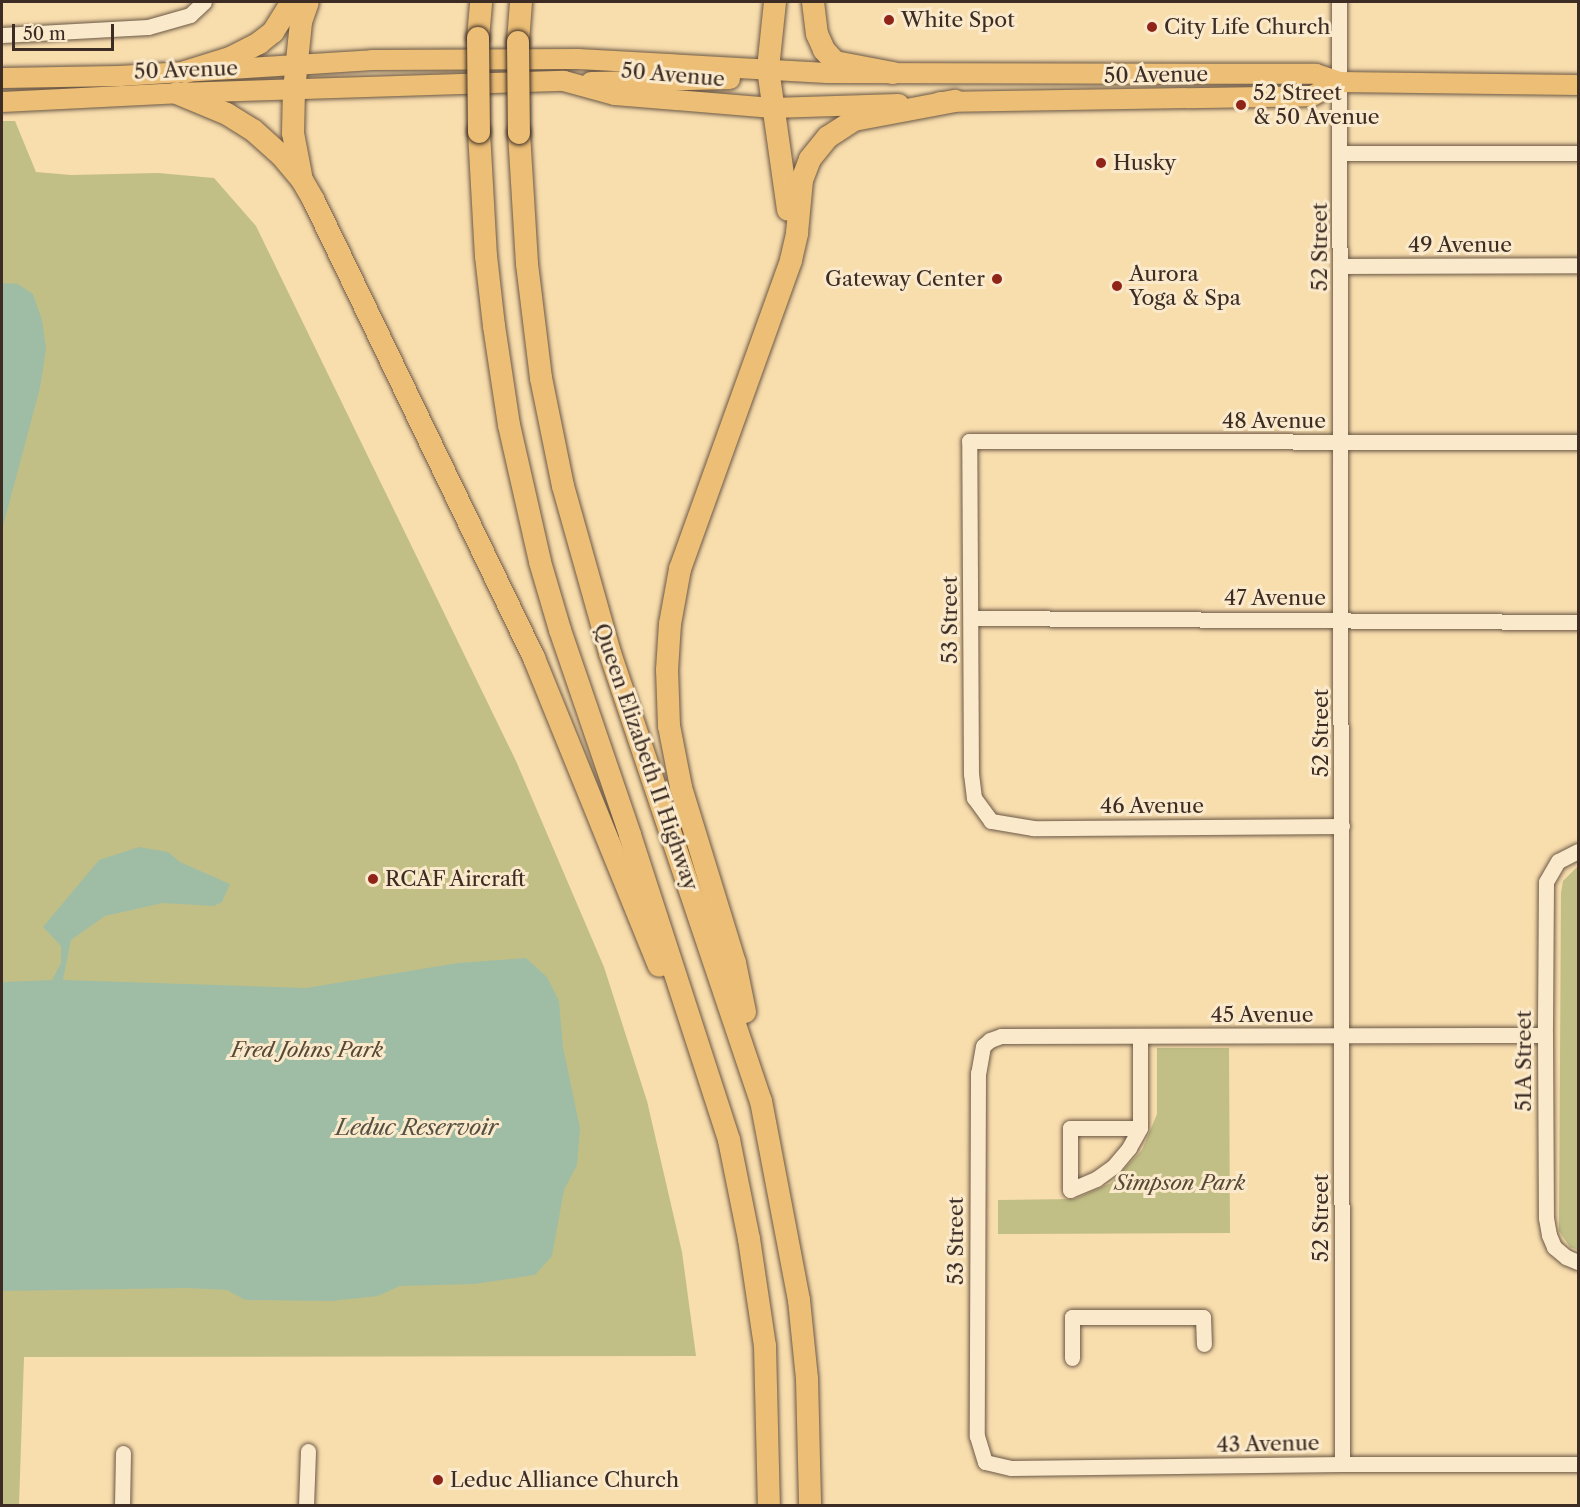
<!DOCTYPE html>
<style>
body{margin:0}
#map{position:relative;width:1580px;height:1507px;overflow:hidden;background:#f8ddad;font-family:"Libre Caslon Text",serif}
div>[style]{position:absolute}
.green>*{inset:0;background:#c2bf86}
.water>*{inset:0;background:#9fbda5}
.roads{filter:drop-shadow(0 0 2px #6b5846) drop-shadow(0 0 2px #6b5846)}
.minor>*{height:15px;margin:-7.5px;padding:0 7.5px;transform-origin:7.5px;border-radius:7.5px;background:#fae9ca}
.major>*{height:20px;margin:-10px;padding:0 10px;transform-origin:10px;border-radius:10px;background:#ecbe76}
.highway>*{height:22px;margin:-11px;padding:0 11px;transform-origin:11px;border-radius:11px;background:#ecbe76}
.bridges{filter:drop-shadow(0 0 2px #3c2c24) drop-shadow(0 0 2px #3c2c24)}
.highway-bridge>*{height:22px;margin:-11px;padding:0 11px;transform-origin:11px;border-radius:11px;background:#ecbe76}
.dots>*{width:16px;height:16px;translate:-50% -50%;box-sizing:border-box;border:3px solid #fae9ca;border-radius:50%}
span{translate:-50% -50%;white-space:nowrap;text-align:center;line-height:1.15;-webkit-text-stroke:6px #fae9ca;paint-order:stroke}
.poi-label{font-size:21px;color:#3c2c24}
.left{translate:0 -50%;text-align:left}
.right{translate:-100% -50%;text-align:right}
.street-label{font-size:21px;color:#3c2c24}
.park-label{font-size:21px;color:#574938;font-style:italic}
.water-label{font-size:22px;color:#555044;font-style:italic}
.frame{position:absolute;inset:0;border:3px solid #3c2c24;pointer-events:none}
.scale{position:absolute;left:12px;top:24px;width:102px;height:27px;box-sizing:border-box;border:3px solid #3c2c24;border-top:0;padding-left:8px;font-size:18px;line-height:21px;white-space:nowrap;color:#3c2c24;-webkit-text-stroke:4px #fae9ca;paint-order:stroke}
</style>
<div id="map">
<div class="green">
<div style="clip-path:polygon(2px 121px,15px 121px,36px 172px,71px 175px,158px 173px,214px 178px,256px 226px,516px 761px,604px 967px,647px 1101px,682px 1252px,696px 1356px,24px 1357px,19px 1505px,2px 1506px)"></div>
<div style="clip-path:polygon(1578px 866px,1578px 1250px,1570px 1247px,1559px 1231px,1561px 893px,1563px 881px)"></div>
<div style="clip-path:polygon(1157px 1048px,1229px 1048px,1230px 1233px,998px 1234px,998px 1200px,1075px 1199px,1111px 1183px,1142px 1150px,1157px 1114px)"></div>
</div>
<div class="water">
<div style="clip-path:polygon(2px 283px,18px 284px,33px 294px,42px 320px,46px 349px,40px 388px,2px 530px)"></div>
<div style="clip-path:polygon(139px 847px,168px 852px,180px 862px,230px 884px,222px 902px,214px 906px,163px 903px,105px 916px,71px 940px,63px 980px,306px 988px,458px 963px,526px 958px,547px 977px,559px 1001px,563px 1047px,580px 1128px,577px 1165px,564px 1190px,552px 1256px,535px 1275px,474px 1284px,400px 1286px,378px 1296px,331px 1301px,245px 1300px,227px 1290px,186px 1288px,2px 1291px,2px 982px,52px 980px,61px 963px,61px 946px,43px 927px,99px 860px)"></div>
</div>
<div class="roads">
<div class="minor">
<div style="left:1339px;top:2px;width:1462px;rotate:89.88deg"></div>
<div style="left:2px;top:35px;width:146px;rotate:-3.1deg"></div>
<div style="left:148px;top:27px;width:44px;rotate:-15.9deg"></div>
<div style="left:190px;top:15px;width:19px;rotate:-43deg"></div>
<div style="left:1340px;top:153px;width:238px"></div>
<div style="left:1342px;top:266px;width:236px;rotate:-0.2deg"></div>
<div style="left:972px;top:618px;width:606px;rotate:0.38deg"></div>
<div style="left:1342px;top:826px;width:309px;rotate:179.6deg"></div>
<div style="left:1033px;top:828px;width:43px;rotate:-170.5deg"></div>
<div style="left:991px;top:821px;width:29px;rotate:-126deg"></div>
<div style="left:974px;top:798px;width:24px;rotate:-97deg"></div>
<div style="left:971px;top:774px;width:333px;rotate:-90.3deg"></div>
<div style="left:969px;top:441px;width:609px;rotate:0.09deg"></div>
<div style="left:1578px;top:851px;width:22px;rotate:153deg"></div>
<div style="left:1558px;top:861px;width:24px;rotate:120deg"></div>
<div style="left:1546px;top:882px;width:153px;rotate:90.4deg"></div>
<div style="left:1545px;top:1035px;width:183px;rotate:89.7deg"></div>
<div style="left:1546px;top:1218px;width:17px;rotate:80deg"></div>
<div style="left:1549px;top:1235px;width:13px;rotate:67deg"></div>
<div style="left:1554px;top:1247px;width:16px;rotate:40deg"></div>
<div style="left:1566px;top:1257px;width:13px;rotate:23deg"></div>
<div style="left:1545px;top:1035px;width:544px;rotate:179.89deg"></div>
<div style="left:1001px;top:1036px;width:12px;rotate:160deg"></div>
<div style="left:990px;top:1040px;width:9px;rotate:139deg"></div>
<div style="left:983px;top:1046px;width:27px;rotate:100deg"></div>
<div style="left:978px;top:1073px;width:363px;rotate:90.2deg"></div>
<div style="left:977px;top:1436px;width:27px;rotate:73deg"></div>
<div style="left:985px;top:1462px;width:27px;rotate:13deg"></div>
<div style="left:1011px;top:1468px;width:331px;rotate:-0.7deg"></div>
<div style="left:1342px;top:1464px;width:236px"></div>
<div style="left:1070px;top:1128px;width:70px"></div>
<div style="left:1140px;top:1128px;width:23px;rotate:119deg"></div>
<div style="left:1129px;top:1148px;width:23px;rotate:130deg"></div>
<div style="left:1114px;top:1166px;width:22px;rotate:144deg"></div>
<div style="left:1096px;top:1179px;width:28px;rotate:157deg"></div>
<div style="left:1070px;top:1190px;width:62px;rotate:-90deg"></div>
<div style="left:1140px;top:1128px;width:91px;rotate:-90deg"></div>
<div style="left:1072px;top:1358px;width:41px;rotate:-90deg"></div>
<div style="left:1072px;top:1317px;width:131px"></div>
<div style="left:1203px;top:1317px;width:27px;rotate:88deg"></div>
<div style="left:122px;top:1506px;width:53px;rotate:-88.9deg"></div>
<div style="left:306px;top:1506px;width:55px;rotate:-87.9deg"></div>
</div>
<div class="major">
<div style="left:2px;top:78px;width:118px;rotate:-1deg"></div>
<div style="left:120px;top:76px;width:253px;rotate:-3.6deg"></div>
<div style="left:372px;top:60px;width:206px;rotate:-0.3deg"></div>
<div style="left:578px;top:59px;width:249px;rotate:3.2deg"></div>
<div style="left:827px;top:73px;width:489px;rotate:0.1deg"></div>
<div style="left:1316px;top:74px;width:24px;rotate:19deg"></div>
<div style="left:1339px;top:82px;width:239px;rotate:0.7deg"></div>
<div style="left:591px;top:82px;width:139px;rotate:-1.2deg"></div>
<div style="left:2px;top:102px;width:175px;rotate:-2.9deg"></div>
<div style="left:177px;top:93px;width:387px;rotate:-1.8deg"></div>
<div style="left:564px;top:81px;width:53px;rotate:15.4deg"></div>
<div style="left:615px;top:95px;width:158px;rotate:4.7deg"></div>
<div style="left:772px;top:108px;width:127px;rotate:-1.8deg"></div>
<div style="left:940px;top:102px;width:372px;rotate:-0.9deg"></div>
<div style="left:1312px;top:96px;width:30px;rotate:-27deg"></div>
</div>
<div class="highway">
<div style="left:775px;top:2px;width:67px;rotate:96deg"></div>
<div style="left:768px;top:69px;width:142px;rotate:81.9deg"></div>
<div style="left:813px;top:2px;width:32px;rotate:83deg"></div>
<div style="left:817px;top:34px;width:17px;rotate:66deg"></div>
<div style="left:824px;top:50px;width:16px;rotate:47deg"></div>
<div style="left:835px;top:62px;width:59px;rotate:10.7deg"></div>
<div style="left:478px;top:38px;width:36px;rotate:-85deg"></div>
<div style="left:518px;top:42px;width:40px;rotate:-85.7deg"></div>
<div style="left:185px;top:72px;width:47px;rotate:-17.3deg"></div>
<div style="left:230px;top:58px;width:33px;rotate:-27deg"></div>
<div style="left:259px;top:43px;width:18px;rotate:-38deg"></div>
<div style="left:273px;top:32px;width:36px;rotate:-58deg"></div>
<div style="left:177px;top:93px;width:54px;rotate:22.8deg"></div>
<div style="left:227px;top:114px;width:31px;rotate:32deg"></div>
<div style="left:253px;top:130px;width:38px;rotate:42deg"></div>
<div style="left:281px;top:155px;width:33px;rotate:50deg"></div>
<div style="left:302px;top:180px;width:24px;rotate:60deg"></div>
<div style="left:314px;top:201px;width:507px;rotate:64.29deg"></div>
<div style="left:534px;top:658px;width:332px;rotate:67.9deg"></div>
<div style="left:479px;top:132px;width:124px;rotate:86.8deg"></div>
<div style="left:486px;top:256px;width:70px;rotate:83.5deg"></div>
<div style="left:494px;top:326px;width:100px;rotate:81.4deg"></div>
<div style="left:509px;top:425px;width:140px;rotate:77.2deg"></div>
<div style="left:540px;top:562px;width:71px;rotate:73.6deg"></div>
<div style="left:560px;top:630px;width:217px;rotate:71.1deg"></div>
<div style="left:630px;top:835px;width:321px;rotate:72deg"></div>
<div style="left:729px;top:1140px;width:101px;rotate:78.6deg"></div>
<div style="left:749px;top:1239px;width:108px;rotate:81.5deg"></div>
<div style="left:765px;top:1346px;width:160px;rotate:88.6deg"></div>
<div style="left:519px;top:133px;width:131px;rotate:86.5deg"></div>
<div style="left:527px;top:264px;width:115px;rotate:83deg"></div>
<div style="left:541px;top:378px;width:110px;rotate:78.5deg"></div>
<div style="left:563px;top:486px;width:173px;rotate:74.3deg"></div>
<div style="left:610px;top:653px;width:473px;rotate:71.4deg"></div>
<div style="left:761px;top:1101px;width:203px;rotate:79.2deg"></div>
<div style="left:799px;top:1300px;width:79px;rotate:84.2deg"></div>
<div style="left:807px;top:1379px;width:127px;rotate:88.6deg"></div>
<div style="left:301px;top:175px;width:43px;rotate:-100.8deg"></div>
<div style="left:293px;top:133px;width:43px;rotate:-88.7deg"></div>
<div style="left:294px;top:90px;width:68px;rotate:-84.1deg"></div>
<div style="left:301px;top:22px;width:21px;rotate:-71deg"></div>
<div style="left:745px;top:1012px;width:50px;rotate:-101.5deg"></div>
<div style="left:735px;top:963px;width:184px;rotate:-107.1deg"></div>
<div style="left:681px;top:787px;width:62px;rotate:-101.1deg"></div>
<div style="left:669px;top:726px;width:56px;rotate:-92deg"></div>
<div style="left:667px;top:670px;width:46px;rotate:-86.3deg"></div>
<div style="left:670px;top:624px;width:56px;rotate:-79.7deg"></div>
<div style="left:680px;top:569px;width:328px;rotate:-70.2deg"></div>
<div style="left:791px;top:260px;width:28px;rotate:-77deg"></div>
<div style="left:797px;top:233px;width:53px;rotate:-84.6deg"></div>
<div style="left:802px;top:180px;width:22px;rotate:-69deg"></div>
<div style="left:810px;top:159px;width:28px;rotate:-51deg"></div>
<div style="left:828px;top:137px;width:31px;rotate:-33deg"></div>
<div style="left:854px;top:120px;width:103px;rotate:-10.7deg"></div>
</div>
</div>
<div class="bridges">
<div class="highway-bridge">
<div style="left:478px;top:38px;width:94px;rotate:89.4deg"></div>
<div style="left:518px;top:42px;width:91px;rotate:89.4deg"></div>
</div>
</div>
<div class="dots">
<div style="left:889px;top:20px;background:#8f2418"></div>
<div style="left:1152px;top:27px;background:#8f2418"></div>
<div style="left:1241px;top:105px;background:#8f2418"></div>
<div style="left:1101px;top:163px;background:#8f2418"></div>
<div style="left:997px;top:279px;background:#8f2418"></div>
<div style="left:1117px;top:286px;background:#8f2418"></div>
<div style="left:373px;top:879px;background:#8f2418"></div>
<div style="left:438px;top:1480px;background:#8f2418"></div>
</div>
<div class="poi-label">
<span class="left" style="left:901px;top:20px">White Spot</span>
<span class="left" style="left:1164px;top:27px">City Life Church</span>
<span class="left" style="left:1253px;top:105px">52 Street<br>&amp; 50 Avenue</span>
<span class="left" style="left:1113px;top:163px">Husky</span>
<span class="left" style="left:1129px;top:286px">Aurora<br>Yoga &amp; Spa</span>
<span class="right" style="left:985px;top:279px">Gateway Center</span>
<span class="left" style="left:385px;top:879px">RCAF Aircraft</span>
<span class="left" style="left:450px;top:1480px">Leduc Alliance Church</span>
</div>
<div class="street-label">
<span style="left:186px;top:70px;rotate:-2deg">50 Avenue</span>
<span style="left:673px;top:75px;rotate:5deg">50 Avenue</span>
<span style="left:1156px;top:75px;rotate:-1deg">50 Avenue</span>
<span style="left:1460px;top:245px">49 Avenue</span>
<span style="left:1320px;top:247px;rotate:-90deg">52 Street</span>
<span style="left:1274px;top:421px">48 Avenue</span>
<span style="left:1275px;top:598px">47 Avenue</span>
<span style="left:950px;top:620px;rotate:-90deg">53 Street</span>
<span style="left:1321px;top:733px;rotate:-90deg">52 Street</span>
<span style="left:646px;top:757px;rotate:71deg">Queen Elizabeth II Highway</span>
<span style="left:1152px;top:806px">46 Avenue</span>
<span style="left:1262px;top:1015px">45 Avenue</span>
<span style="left:1524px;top:1061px;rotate:-90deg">51A Street</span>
<span style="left:1321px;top:1218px;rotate:-90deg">52 Street</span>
<span style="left:956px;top:1241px;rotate:-90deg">53 Street</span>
<span style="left:1268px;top:1444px;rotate:-1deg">43 Avenue</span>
</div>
<div class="park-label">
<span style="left:307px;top:1050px">Fred Johns Park</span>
<span style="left:1180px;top:1183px">Simpson Park</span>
</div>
<div class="water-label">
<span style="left:417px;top:1128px">Leduc Reservoir</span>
</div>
<div class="frame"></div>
<div class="scale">50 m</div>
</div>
